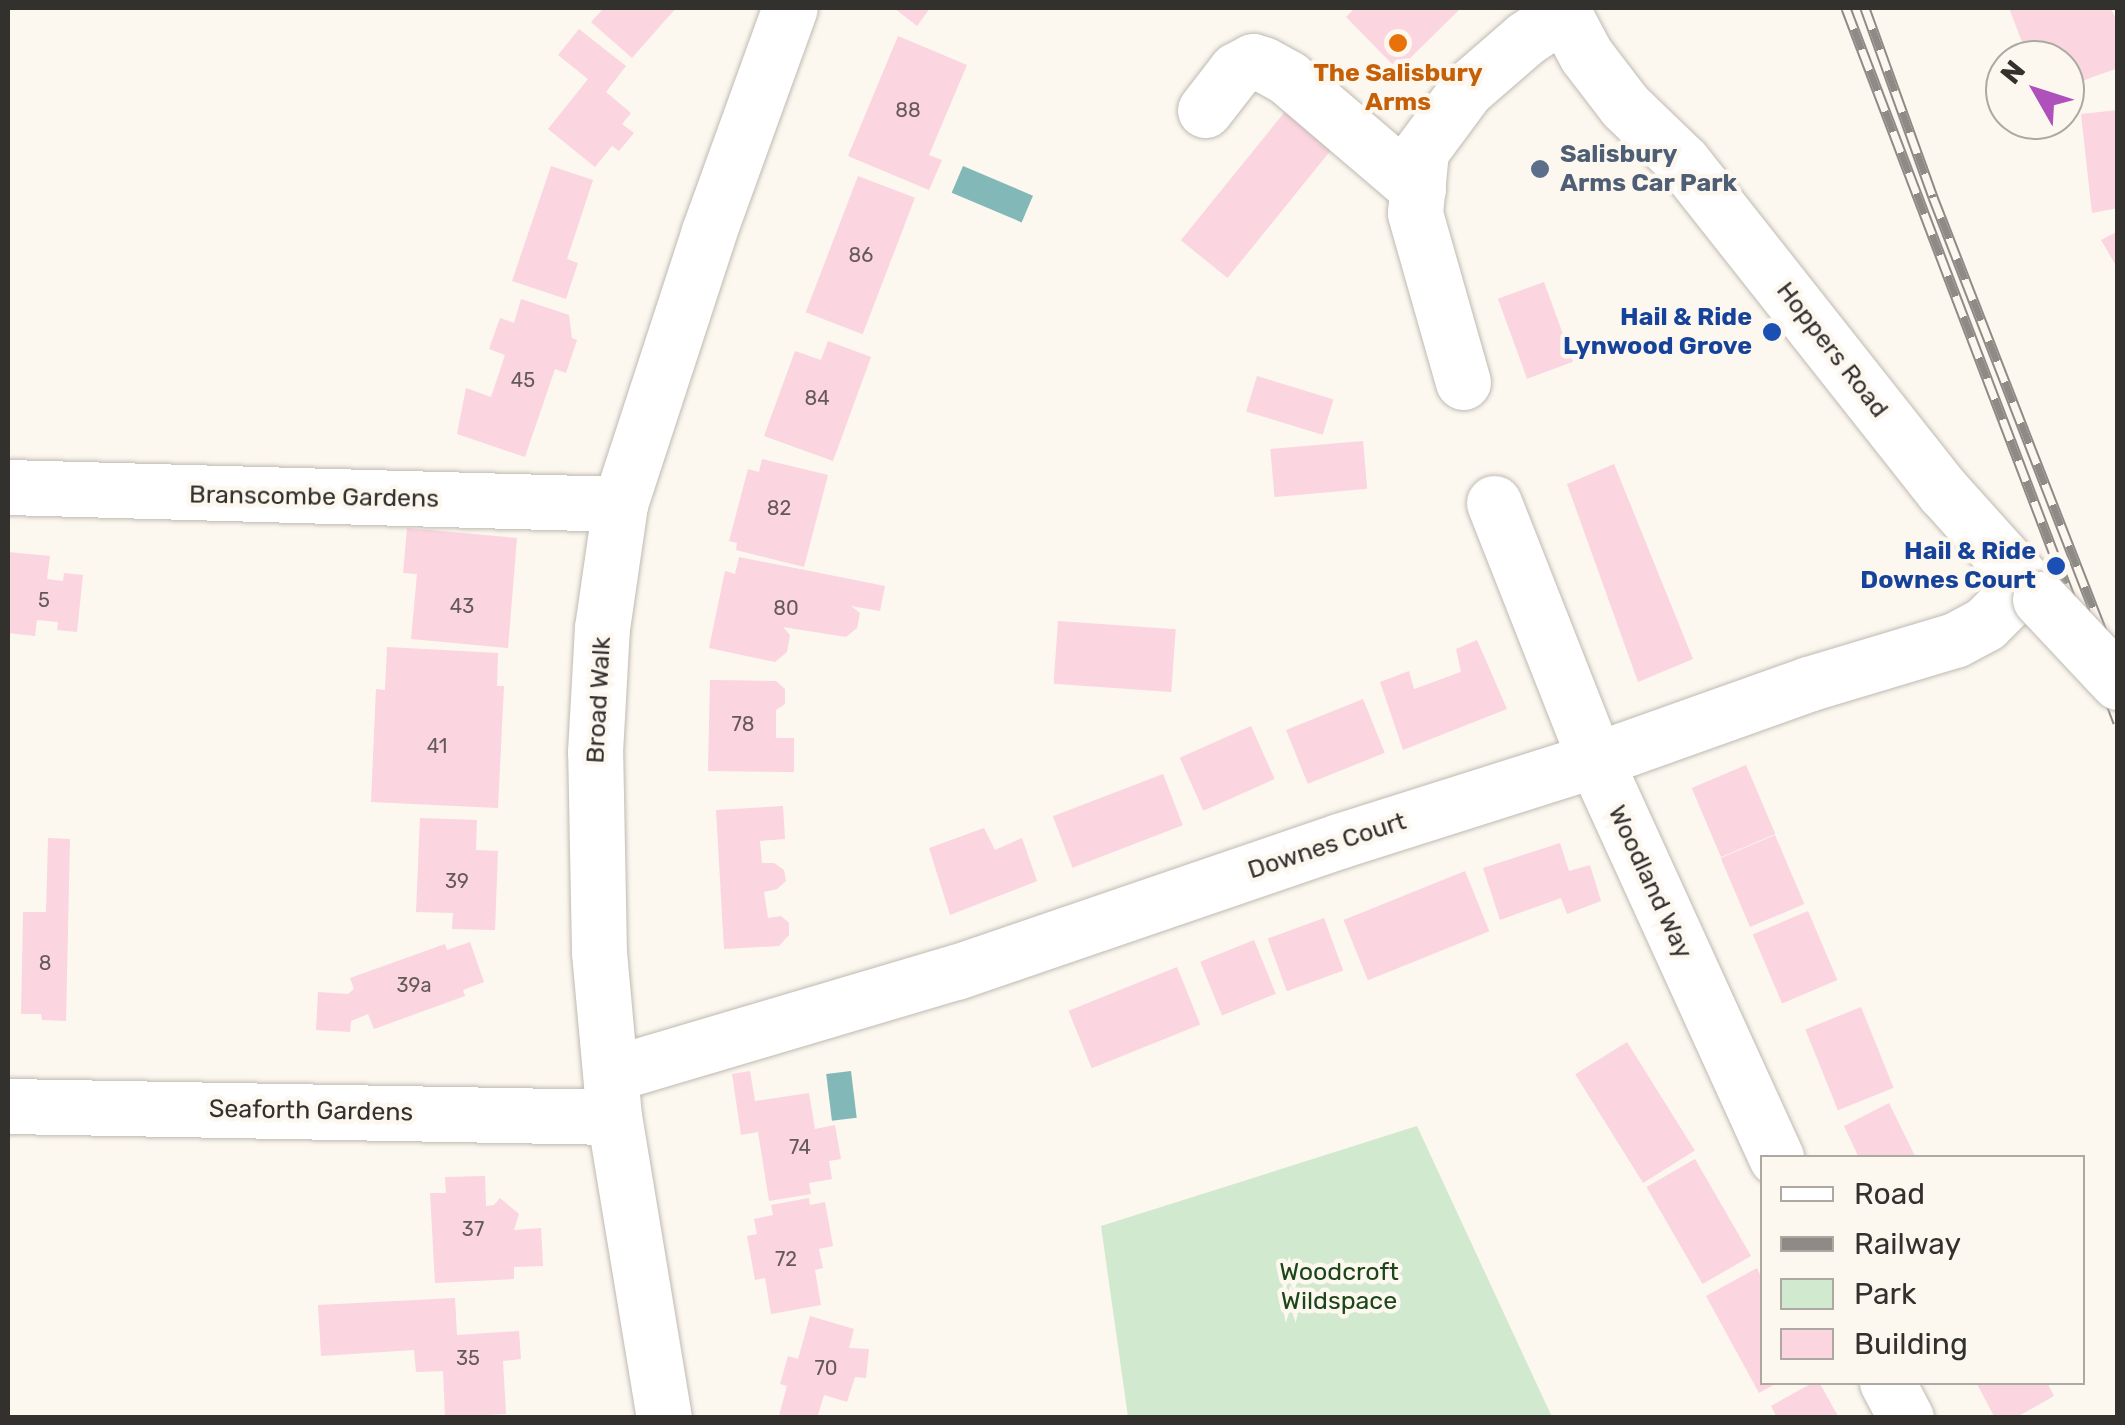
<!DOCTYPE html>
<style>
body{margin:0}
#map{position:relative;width:2125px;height:1425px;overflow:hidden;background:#fcf7ef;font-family:Rubik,sans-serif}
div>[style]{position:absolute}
.green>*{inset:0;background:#d1e9ce}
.water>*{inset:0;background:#83b8b9;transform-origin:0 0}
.building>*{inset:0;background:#fbd5e0;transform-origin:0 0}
.roads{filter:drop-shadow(0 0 2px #bebab2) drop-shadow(0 0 2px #bebab2)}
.minor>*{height:55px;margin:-27.5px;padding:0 27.5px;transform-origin:27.5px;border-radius:27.5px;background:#fff}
.rail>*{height:11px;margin-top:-5.5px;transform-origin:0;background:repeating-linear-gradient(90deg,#fcf7ef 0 22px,#8e8a85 0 44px);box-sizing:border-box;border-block:2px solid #8e8a85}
.bridges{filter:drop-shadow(0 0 2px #bebab2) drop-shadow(0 0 2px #bebab2)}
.minor-bridge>*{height:55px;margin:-27.5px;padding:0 27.5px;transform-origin:27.5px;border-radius:27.5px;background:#fff}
.dots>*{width:28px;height:28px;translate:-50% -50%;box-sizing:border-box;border:5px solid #fcf7ef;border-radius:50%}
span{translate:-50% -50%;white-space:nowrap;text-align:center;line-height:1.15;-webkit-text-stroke:9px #fcf7ef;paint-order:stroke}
.number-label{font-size:20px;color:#655a5a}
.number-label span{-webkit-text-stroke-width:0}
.food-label{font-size:25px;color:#c56008;font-weight:700}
.service-label{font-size:25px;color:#4e5e75;font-weight:700}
.left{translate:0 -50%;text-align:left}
.transit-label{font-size:25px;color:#164399;font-weight:700}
.right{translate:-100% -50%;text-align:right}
.street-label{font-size:25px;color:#33312e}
.park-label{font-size:25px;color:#1c4619}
.frame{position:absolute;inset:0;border:10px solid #33312e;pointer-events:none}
.legend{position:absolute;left:1760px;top:1155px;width:325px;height:230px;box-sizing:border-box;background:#fcf7ef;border:2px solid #aca8a2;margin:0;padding:12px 18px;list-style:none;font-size:30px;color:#33312e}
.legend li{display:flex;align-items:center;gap:20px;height:50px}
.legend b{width:50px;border:2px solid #aca8a2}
.north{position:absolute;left:1985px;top:40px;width:100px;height:100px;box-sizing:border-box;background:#fcf7ef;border:2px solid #aca8a2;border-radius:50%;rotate:309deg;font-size:28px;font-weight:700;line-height:40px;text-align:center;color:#33312e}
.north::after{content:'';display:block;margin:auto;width:35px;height:45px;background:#ae51bb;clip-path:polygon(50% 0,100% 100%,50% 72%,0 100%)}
</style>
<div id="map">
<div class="green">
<div style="clip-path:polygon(1417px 1126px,1552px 1417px,1128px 1417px,1101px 1226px)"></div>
</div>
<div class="water">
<div style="left:963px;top:166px;width:76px;height:29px;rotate:23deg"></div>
<div style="left:851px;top:1071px;width:47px;height:25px;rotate:83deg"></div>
</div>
<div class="building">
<div style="clip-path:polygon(604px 8px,676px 8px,632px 58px,591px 22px)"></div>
<div style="clip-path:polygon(894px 8px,930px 8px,917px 26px)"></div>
<div style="clip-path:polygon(1355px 8px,1461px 8px,1398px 70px,1346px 17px)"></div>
<div style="clip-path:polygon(2009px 8px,2111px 8px,2118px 25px,2118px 68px,2065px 87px,2065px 60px,2029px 60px)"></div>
<div style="clip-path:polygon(579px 29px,626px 66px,606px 92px,631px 113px,622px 124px,634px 133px,619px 151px,612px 146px,595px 167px,548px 129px,588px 79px,558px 55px)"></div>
<div style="clip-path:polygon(898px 36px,967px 65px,929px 155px,942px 160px,929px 190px,848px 156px)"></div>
<div style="left:1296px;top:98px;width:60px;height:183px;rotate:39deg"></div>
<div style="clip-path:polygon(2118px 110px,2118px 208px,2092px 213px,2081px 114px)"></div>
<div style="clip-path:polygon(551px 166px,593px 180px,567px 259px,578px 263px,566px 299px,512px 281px)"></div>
<div style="left:858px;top:176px;width:61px;height:146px;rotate:21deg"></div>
<div style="clip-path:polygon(2118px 231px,2118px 269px,2101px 240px)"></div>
<div style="left:1544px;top:282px;width:85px;height:49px;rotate:70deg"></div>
<div style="clip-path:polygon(521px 299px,569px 315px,572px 338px,577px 340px,566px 373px,555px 369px,525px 457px,457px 434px,466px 388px,491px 397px,505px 355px,489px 349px,500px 318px,514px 323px)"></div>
<div style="clip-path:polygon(828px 341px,871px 357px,833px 461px,764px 436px,795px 351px,821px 360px)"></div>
<div style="left:1257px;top:376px;width:80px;height:37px;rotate:17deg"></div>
<div style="left:1363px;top:441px;width:48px;height:93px;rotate:85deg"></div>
<div style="clip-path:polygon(762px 459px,828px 475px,804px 567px,736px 550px,737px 543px,729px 541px,748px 469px,759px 472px)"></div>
<div style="clip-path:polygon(1614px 464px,1693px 659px,1638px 682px,1567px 484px)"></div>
<div style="clip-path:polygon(407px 528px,517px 538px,508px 648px,411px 639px,417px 574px,403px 573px)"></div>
<div style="clip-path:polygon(8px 552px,50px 556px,47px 579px,63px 581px,64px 573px,83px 575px,77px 632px,57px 630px,58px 622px,37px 620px,35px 636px,8px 633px)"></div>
<div style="clip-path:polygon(739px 557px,885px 586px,880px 611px,851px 606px,860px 613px,857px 628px,846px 637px,783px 627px,790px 635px,787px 652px,775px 662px,709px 648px,725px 571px,735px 574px)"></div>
<div style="left:1058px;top:621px;width:118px;height:63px;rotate:4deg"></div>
<div style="clip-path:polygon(1477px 640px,1507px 709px,1403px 750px,1380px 682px,1409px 671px,1414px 689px,1461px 672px,1456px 649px)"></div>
<div style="clip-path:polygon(387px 647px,498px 653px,497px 686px,504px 686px,498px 808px,371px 802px,376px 689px,385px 690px)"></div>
<div style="clip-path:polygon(710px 680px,776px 681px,785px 689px,785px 704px,776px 710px,776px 738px,794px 738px,794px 772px,708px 771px)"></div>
<div style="left:1363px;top:699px;width:58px;height:83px;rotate:68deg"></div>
<div style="left:1251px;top:726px;width:58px;height:78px;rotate:66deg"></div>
<div style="left:1746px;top:765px;width:75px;height:59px;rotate:67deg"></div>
<div style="left:1163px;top:774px;width:55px;height:118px;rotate:69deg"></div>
<div style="clip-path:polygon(783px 806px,785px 839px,760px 841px,762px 863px,774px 863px,784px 870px,786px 881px,777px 889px,764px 892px,768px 918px,781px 916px,789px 923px,789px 935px,779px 946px,724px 949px,716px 810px)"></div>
<div style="clip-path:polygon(420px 818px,477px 820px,476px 850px,498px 851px,495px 930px,452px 929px,453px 913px,416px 912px)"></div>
<div style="clip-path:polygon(984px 828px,995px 850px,1022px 838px,1037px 881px,950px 915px,929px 848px)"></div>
<div style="left:1775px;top:835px;width:75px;height:59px;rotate:67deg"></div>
<div style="clip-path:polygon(48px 838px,70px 839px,66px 1021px,42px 1020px,41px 1014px,21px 1014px,23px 912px,46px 912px)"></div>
<div style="clip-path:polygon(1560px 843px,1569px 871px,1590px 865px,1601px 901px,1567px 914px,1561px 898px,1500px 920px,1483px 868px)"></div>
<div style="left:1465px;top:871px;width:65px;height:131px;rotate:68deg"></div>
<div style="left:1808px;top:911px;width:75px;height:60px;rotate:67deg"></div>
<div style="left:1324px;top:918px;width:56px;height:60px;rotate:70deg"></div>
<div style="left:1254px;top:940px;width:58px;height:58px;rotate:68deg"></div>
<div style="clip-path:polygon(470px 942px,484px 982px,463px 990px,465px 996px,374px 1029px,368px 1014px,351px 1021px,350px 1032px,316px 1030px,318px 992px,348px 994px,354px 989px,350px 978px,445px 944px,447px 950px)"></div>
<div style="left:1177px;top:967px;width:62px;height:117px;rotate:68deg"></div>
<div style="left:1861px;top:1007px;width:87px;height:60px;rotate:68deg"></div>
<div style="left:1627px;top:1042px;width:128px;height:61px;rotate:58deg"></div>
<div style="clip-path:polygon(750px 1071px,755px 1101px,809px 1093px,815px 1129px,835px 1125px,841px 1159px,829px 1161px,832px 1179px,809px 1183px,811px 1194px,769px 1201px,758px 1132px,741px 1135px,732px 1074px)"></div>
<div style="clip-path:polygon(1889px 1103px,1916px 1158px,1859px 1158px,1844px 1126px)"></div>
<div style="left:1695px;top:1159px;width:112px;height:56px;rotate:60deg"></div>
<div style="clip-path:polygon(485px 1176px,486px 1206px,494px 1205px,500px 1198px,519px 1214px,514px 1230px,541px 1228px,543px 1266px,514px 1267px,514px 1279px,435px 1283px,430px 1193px,446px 1193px,445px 1177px)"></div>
<div style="clip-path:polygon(809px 1198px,810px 1205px,825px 1202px,833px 1246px,819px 1249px,823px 1268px,815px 1270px,821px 1305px,771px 1314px,765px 1278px,755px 1280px,747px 1236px,757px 1234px,754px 1219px,773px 1215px,771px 1205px)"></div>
<div style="clip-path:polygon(1757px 1268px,1762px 1279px,1762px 1382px,1779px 1382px,1759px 1393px,1706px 1296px)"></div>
<div style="clip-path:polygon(455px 1298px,457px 1335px,519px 1331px,521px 1359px,503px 1361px,506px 1414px,445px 1417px,443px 1371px,416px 1372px,414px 1350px,321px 1356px,318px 1305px)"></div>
<div style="clip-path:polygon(810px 1316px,854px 1329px,849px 1348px,869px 1349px,866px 1378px,855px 1377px,847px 1402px,824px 1395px,818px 1415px,779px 1416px,787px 1386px,780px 1384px,788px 1356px,798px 1359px)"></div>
<div style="clip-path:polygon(1814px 1382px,1819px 1382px,1839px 1418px,1777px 1418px,1771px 1406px)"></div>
<div style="clip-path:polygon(1976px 1382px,2047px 1382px,2054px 1396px,2015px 1418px,1995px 1418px)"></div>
</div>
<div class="roads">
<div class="minor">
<div style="left:1561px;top:8px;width:53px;rotate:62deg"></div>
<div style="left:1586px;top:55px;width:64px;rotate:52.6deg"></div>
<div style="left:1625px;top:106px;width:81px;rotate:44deg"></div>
<div style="left:1683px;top:162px;width:421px;rotate:51.7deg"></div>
<div style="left:1944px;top:492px;width:144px;rotate:48.1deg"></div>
<div style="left:1205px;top:110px;width:51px;rotate:-52.2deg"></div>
<div style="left:1236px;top:70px;width:19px;rotate:-28deg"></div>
<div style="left:1253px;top:61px;width:10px;rotate:17deg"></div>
<div style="left:1263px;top:64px;width:29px;rotate:29deg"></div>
<div style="left:1288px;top:78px;width:171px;rotate:40.5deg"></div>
<div style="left:1463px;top:382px;width:176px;rotate:-105.9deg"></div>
<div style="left:1415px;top:213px;width:62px;rotate:-84.5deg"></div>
<div style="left:1421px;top:151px;width:76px;rotate:-53.6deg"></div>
<div style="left:1466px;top:90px;width:79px;rotate:-40.9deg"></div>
<div style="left:1526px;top:38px;width:45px;rotate:-33.3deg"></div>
<div style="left:8px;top:487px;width:612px;rotate:1.59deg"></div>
<div style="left:1494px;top:503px;width:276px;rotate:68.5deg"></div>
<div style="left:1595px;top:760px;width:437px;rotate:65.5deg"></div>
<div style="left:611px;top:1074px;width:360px;rotate:-16.5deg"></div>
<div style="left:956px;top:972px;width:405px;rotate:-18.9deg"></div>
<div style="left:1339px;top:841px;width:269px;rotate:-17.6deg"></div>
<div style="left:1595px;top:760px;width:226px;rotate:-19.6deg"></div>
<div style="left:1808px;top:684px;width:153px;rotate:-16.7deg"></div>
<div style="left:1955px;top:640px;width:34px;rotate:-28deg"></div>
<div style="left:1985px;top:624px;width:57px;rotate:-45deg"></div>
<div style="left:8px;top:1106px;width:606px;rotate:1.04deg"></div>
<div style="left:1887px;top:1382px;width:41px;rotate:62.2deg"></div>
<div style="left:664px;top:1418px;width:305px;rotate:-99.4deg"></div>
<div style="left:614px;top:1117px;width:166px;rotate:-95.2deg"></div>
<div style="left:599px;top:952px;width:200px;rotate:-91.1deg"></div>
<div style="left:595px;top:752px;width:124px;rotate:-86.8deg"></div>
<div style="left:602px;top:628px;width:125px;rotate:-81.7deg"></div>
<div style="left:620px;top:504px;width:284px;rotate:-71.9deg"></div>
<div style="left:708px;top:234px;width:240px;rotate:-70.1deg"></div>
</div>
</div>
<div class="rail">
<div style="left:1846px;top:8px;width:764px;rotate:69.15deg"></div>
<div style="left:1865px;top:8px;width:201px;rotate:70.2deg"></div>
<div style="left:1933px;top:197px;width:510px;rotate:68.72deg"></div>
</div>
<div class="bridges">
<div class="minor-bridge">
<div style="left:2040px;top:599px;width:114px;rotate:46.8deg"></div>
</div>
</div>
<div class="dots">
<div style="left:1398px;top:43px;background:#e8710a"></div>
<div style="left:1540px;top:169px;background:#5c6f8a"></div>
<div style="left:1772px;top:332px;background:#1a4fb4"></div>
<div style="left:2056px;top:566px;background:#1a4fb4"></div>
</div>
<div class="number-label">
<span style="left:908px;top:110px">88</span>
<span style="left:861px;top:255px">86</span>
<span style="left:523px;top:380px">45</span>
<span style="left:817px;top:398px">84</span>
<span style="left:779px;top:508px">82</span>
<span style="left:44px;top:600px">5</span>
<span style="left:462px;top:606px">43</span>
<span style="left:786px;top:608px">80</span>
<span style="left:743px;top:724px">78</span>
<span style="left:437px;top:746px">41</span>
<span style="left:457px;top:881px">39</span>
<span style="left:45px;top:963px">8</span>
<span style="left:414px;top:985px">39a</span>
<span style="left:800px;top:1147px">74</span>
<span style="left:473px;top:1229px">37</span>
<span style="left:786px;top:1259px">72</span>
<span style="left:468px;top:1358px">35</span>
<span style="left:826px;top:1368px">70</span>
</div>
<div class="food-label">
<span style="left:1398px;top:88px">The Salisbury<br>Arms</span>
</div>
<div class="service-label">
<span class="left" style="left:1560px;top:169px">Salisbury<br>Arms Car Park</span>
</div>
<div class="transit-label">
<span class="right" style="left:1752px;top:332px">Hail &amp; Ride<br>Lynwood Grove</span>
<span class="right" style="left:2036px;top:566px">Hail &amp; Ride<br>Downes Court</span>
</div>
<div class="street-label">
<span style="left:1832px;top:350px;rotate:52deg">Hoppers Road</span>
<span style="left:314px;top:497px;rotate:1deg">Branscombe Gardens</span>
<span style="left:599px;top:700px;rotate:-87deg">Broad Walk</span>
<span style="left:1327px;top:846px;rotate:-18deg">Downes Court</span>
<span style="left:1650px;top:882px;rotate:65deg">Woodland Way</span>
<span style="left:311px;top:1111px;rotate:1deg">Seaforth Gardens</span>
</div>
<div class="park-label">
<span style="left:1339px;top:1287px">Woodcroft<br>Wildspace</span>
</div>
<div class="frame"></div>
<ul class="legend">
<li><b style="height:12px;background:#fff"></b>Road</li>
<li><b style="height:12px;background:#8e8a85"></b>Railway</li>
<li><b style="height:28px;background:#d1e9ce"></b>Park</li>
<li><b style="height:28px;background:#fbd5e0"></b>Building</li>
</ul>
<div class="north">N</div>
</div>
